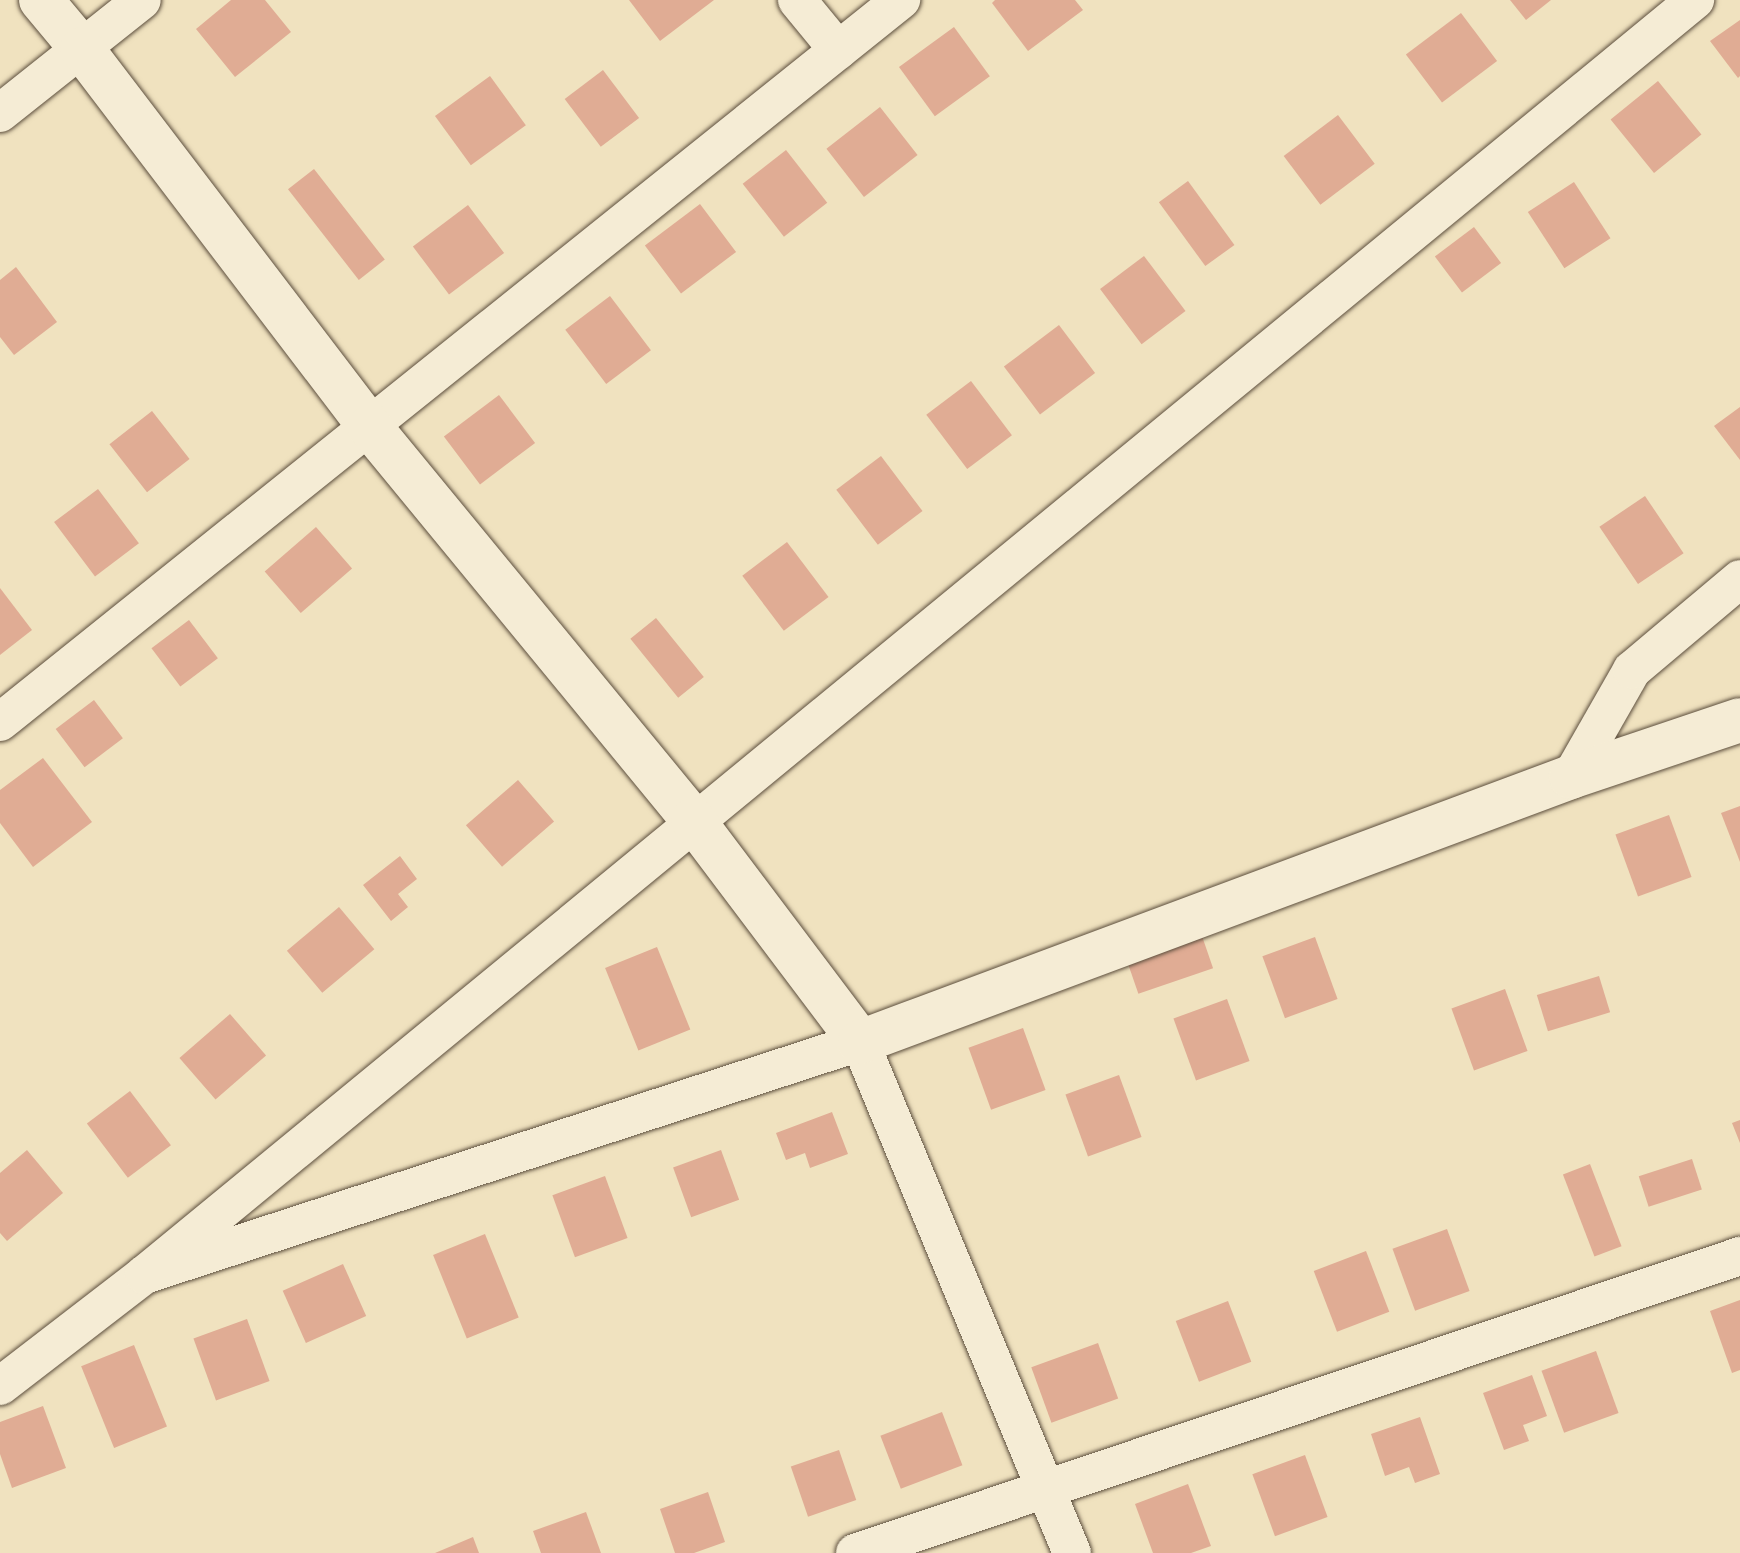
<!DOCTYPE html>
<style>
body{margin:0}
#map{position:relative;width:1740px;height:1553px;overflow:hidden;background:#f0e2bf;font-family:Alegreya,serif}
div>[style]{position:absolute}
.building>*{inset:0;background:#e0ac94;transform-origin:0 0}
.roads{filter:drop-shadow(0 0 2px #5c4e3d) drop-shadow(0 0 2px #5c4e3d)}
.minor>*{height:38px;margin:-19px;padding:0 19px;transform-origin:19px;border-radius:19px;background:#f5ecd5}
.tertiary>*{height:44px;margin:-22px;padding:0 22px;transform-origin:22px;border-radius:22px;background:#f5ecd5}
span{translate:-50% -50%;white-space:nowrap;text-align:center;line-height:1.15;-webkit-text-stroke:8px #f5ecd5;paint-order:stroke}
</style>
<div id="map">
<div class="building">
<div style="clip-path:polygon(231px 0,265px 0,291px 32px,235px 77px,196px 29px)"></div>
<div style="clip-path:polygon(629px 0,714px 0,660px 41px)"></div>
<div style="clip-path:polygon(995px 0,1075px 0,1083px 10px,1028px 51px,992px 3px)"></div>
<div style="clip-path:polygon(1510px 0,1551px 0,1526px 20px)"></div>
<div style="left:1461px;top:13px;width:60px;height:69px;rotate:53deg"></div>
<div style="clip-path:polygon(1740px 20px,1740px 76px,1738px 78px,1710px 41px)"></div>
<div style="left:954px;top:27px;width:61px;height:68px;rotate:54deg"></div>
<div style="left:603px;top:70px;width:60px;height:48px;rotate:53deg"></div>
<div style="left:490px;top:76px;width:61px;height:68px;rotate:54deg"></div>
<div style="left:1658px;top:81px;width:69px;height:61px;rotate:51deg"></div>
<div style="left:880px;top:107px;width:61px;height:68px;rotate:52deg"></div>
<div style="left:1338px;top:115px;width:61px;height:68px;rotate:53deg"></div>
<div style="left:786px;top:150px;width:67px;height:55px;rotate:52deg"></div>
<div style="left:314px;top:169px;width:115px;height:33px;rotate:52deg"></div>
<div style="left:1188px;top:181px;width:79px;height:36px;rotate:54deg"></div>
<div style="left:1574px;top:182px;width:67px;height:55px;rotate:57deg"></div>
<div style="left:700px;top:204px;width:60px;height:69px;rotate:53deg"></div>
<div style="left:468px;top:205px;width:60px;height:69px;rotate:53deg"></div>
<div style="left:1474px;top:227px;width:45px;height:49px;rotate:53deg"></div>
<div style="left:1144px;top:256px;width:69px;height:55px;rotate:53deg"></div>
<div style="clip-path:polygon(16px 267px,57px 322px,14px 355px,0 337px,0 280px)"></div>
<div style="left:610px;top:296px;width:68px;height:56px;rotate:53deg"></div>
<div style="left:1059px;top:325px;width:60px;height:69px;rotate:53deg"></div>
<div style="left:971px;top:381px;width:68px;height:56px;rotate:53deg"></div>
<div style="left:499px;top:395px;width:60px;height:69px;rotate:53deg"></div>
<div style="clip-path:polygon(1740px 407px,1740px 460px,1714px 426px)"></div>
<div style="left:152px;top:411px;width:61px;height:54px;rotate:52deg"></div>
<div style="left:881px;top:456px;width:69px;height:56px;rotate:53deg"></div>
<div style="left:98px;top:489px;width:68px;height:55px;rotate:53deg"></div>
<div style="left:1645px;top:496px;width:69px;height:55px;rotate:56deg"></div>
<div style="left:316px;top:527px;width:55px;height:68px;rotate:49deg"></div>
<div style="left:787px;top:542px;width:69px;height:56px;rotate:53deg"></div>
<div style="clip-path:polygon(0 588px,32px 630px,0 655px)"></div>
<div style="left:656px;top:618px;width:76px;height:33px;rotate:51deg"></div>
<div style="left:189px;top:620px;width:48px;height:47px;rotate:53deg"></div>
<div style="left:94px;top:700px;width:48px;height:48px;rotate:53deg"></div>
<div style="clip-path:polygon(43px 758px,92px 822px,33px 867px,0 823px,0 790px)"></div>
<div style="left:518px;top:780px;width:55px;height:69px;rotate:49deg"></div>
<div style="clip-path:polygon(1740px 806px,1740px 862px,1721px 813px)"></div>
<div style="left:1669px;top:815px;width:66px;height:57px;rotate:70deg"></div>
<div style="clip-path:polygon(400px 856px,417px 879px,398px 894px,408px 907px,391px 921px,363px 885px)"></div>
<div style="left:339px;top:907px;width:55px;height:68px;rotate:50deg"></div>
<div style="left:1202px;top:936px;width:34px;height:79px;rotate:71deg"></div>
<div style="left:1315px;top:937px;width:66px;height:56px;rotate:70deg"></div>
<div style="left:657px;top:947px;width:89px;height:56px;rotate:68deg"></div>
<div style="left:1599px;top:976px;width:38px;height:65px;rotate:73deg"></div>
<div style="left:1505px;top:989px;width:66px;height:57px;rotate:70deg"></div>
<div style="left:1227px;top:999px;width:66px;height:57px;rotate:70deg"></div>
<div style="left:230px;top:1014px;width:55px;height:67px;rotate:49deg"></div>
<div style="left:1023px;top:1028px;width:66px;height:58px;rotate:70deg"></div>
<div style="left:1119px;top:1075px;width:66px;height:57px;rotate:70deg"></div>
<div style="left:130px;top:1091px;width:68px;height:54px;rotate:53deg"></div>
<div style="clip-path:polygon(832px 1112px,848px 1154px,810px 1168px,805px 1153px,786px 1160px,776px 1133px)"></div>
<div style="clip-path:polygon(1740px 1120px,1740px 1143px,1732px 1123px)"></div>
<div style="clip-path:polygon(27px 1150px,63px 1193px,7px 1241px,0 1233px,0 1173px)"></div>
<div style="left:721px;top:1150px;width:53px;height:51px;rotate:70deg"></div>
<div style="left:1692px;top:1159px;width:32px;height:56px;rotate:72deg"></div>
<div style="left:1590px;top:1164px;width:88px;height:29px;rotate:69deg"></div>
<div style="left:605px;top:1176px;width:66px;height:56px;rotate:70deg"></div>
<div style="left:1447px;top:1229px;width:66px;height:58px;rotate:70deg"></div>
<div style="left:485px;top:1234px;width:90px;height:56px;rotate:68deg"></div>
<div style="left:1366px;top:1251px;width:65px;height:56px;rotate:69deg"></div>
<div style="left:343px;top:1264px;width:57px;height:66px;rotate:66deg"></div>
<div style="clip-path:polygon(1740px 1300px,1740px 1370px,1732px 1373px,1710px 1311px)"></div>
<div style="left:1228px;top:1301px;width:65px;height:56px;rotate:69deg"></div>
<div style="left:247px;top:1319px;width:66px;height:57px;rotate:70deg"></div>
<div style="left:1098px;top:1343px;width:59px;height:71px;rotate:70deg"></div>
<div style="left:134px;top:1345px;width:88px;height:57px;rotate:68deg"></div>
<div style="left:1596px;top:1351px;width:66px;height:58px;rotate:70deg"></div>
<div style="clip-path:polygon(1532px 1375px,1547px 1416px,1523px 1425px,1529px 1441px,1504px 1450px,1483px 1393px)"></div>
<div style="clip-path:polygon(43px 1406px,66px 1468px,12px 1488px,0 1454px,0 1422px)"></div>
<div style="left:942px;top:1412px;width:57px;height:66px;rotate:69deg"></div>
<div style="clip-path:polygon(1420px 1417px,1440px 1474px,1415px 1483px,1409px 1467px,1385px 1476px,1371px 1434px)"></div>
<div style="left:839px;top:1450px;width:53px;height:51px;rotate:71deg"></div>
<div style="left:1305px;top:1455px;width:66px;height:56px;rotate:70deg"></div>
<div style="clip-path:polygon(1188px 1484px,1211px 1546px,1191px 1553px,1153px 1553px,1135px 1504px)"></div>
<div style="clip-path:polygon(708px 1492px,725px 1542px,694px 1553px,675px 1553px,660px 1509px)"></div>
<div style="clip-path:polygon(586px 1512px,601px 1553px,541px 1553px,533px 1531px)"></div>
<div style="clip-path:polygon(473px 1537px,479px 1553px,435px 1553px)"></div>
</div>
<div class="roads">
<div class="minor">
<div style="left:797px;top:0;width:65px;rotate:50.6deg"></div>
<div style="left:0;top:113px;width:181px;rotate:-38.5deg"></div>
<div style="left:0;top:722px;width:1155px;rotate:-38.71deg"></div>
<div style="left:1571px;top:777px;width:123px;rotate:-60.3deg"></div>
<div style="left:1632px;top:670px;width:141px;rotate:-40.1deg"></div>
<div style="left:144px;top:1275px;width:2008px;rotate:-39.42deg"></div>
<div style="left:0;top:1386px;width:182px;rotate:-37.6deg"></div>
<div style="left:144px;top:1275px;width:753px;rotate:-18.03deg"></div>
<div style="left:860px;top:1042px;width:553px;rotate:67.47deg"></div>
<div style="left:855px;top:1553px;width:934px;rotate:-18.55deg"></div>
</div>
<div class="tertiary">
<div style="left:41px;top:0;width:64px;rotate:50.1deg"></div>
<div style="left:82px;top:49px;width:475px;rotate:52.7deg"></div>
<div style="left:370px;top:427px;width:509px;rotate:50.58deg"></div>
<div style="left:693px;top:820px;width:278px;rotate:53deg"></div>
<div style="left:860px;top:1042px;width:759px;rotate:-20.44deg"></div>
<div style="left:1571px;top:777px;width:178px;rotate:-18.6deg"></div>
</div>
</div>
</div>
